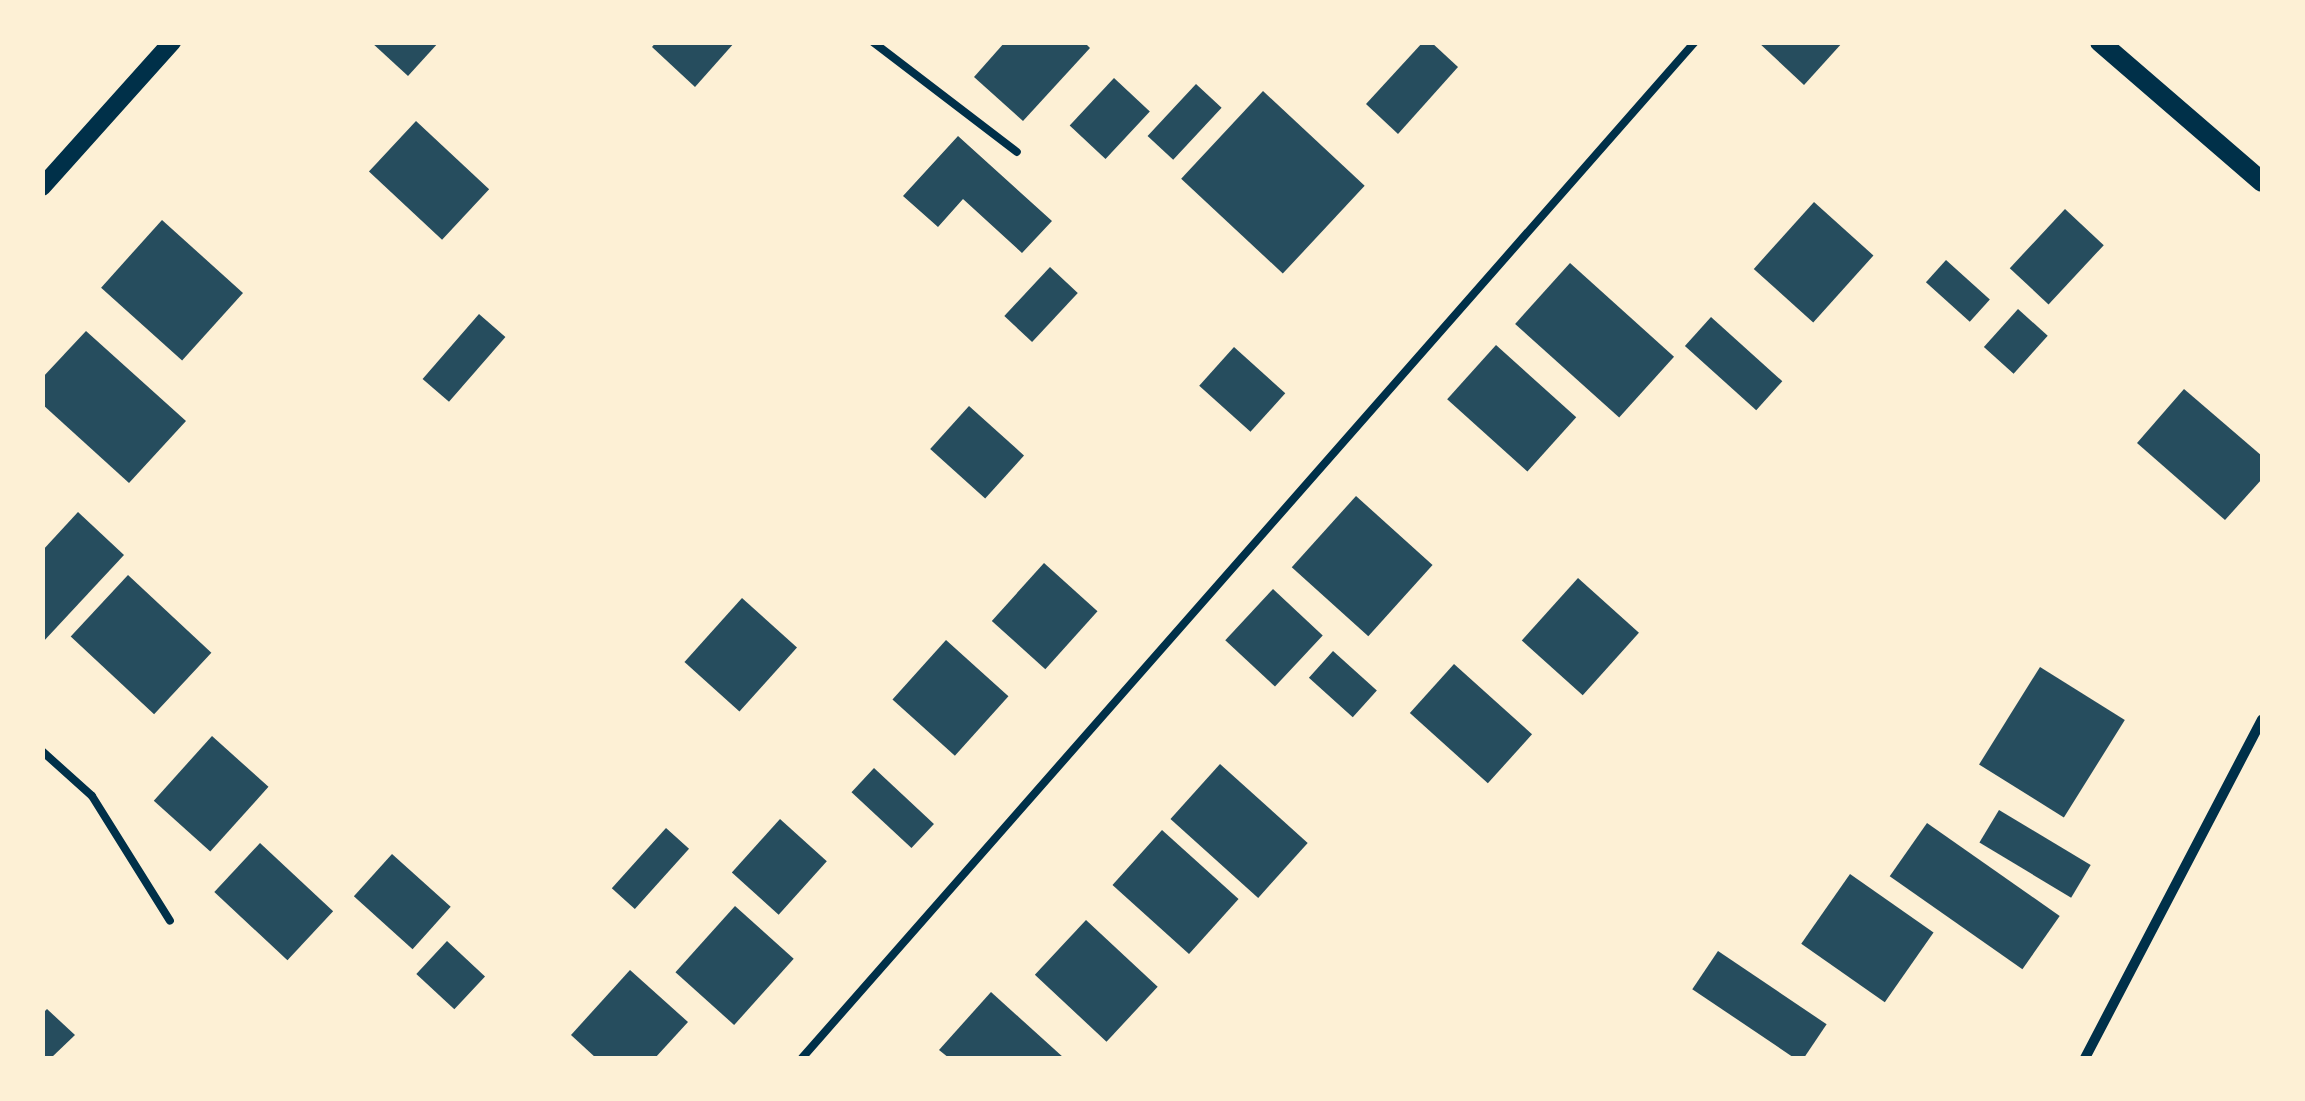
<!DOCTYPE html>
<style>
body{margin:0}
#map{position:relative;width:2305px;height:1101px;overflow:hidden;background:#fdf0d5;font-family:Overpass,sans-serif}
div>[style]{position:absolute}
.building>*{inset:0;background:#264d5e;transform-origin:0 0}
.service>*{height:8px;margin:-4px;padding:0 4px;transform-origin:4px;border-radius:4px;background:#003049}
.minor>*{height:10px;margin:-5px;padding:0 5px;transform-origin:5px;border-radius:5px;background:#003049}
.tertiary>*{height:18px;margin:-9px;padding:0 9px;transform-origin:9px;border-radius:9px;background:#003049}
.secondary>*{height:20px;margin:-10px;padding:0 10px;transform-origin:10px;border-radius:10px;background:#003049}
span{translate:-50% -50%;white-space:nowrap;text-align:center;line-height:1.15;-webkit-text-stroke:8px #fdf0d5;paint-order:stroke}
.frame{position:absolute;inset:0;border:45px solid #fdf0d5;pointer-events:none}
</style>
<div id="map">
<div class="building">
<div style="clip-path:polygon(371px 42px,439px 42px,408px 76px)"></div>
<div style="clip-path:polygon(656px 42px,735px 42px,695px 87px,652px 47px)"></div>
<div style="clip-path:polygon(1005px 42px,1084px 42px,1090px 48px,1023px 121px,974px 77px)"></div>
<div style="clip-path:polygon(1423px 42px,1431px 42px,1458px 67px,1398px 134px,1366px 104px)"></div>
<div style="clip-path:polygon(1758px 42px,1843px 42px,1804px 85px)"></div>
<div style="left:1114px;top:78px;width:49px;height:65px;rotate:43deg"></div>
<div style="left:1196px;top:84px;width:35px;height:71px;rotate:43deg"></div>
<div style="left:1263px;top:91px;width:139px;height:120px;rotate:43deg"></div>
<div style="left:416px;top:121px;width:100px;height:69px;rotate:43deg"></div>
<div style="clip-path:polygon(958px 136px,1052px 221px,1022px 253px,963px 199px,938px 227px,903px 196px)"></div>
<div style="left:1814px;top:202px;width:80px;height:90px;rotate:42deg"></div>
<div style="left:2065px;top:209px;width:53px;height:81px;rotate:43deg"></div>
<div style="left:162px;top:220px;width:109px;height:91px;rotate:42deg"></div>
<div style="left:1946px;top:260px;width:59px;height:30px;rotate:42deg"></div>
<div style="left:1570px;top:263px;width:140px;height:82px;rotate:42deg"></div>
<div style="left:1050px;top:267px;width:38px;height:67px;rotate:43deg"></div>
<div style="left:2018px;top:309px;width:40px;height:51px;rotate:42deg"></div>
<div style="left:479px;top:314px;width:35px;height:86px;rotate:41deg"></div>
<div style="left:1711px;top:317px;width:96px;height:39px;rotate:42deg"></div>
<div style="clip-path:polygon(86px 331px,186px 421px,129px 483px,42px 404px,42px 378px)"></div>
<div style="left:1496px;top:345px;width:108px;height:73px;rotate:42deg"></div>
<div style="left:1234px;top:347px;width:69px;height:52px;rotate:42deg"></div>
<div style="clip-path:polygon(2184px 389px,2262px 456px,2262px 479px,2225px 520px,2137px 443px)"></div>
<div style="left:969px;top:406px;width:74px;height:58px;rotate:42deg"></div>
<div style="left:1356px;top:496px;width:103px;height:96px;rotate:42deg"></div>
<div style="clip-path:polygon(78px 512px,124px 555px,42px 643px,42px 551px)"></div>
<div style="left:1044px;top:563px;width:72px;height:78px;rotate:42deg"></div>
<div style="left:128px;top:575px;width:114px;height:84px;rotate:43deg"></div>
<div style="left:1578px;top:578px;width:82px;height:84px;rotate:42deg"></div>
<div style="left:1273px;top:589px;width:68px;height:70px;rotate:43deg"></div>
<div style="left:742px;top:598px;width:74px;height:86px;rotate:42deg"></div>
<div style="left:946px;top:640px;width:84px;height:80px;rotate:42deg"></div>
<div style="left:1333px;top:651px;width:59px;height:36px;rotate:42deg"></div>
<div style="left:1454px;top:664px;width:105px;height:66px;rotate:42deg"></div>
<div style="left:2040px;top:667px;width:100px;height:115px;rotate:32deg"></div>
<div style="left:212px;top:736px;width:76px;height:87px;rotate:42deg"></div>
<div style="left:1220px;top:764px;width:118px;height:74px;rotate:42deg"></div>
<div style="left:874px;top:768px;width:82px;height:33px;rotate:43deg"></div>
<div style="left:1999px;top:810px;width:107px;height:38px;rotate:31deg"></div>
<div style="left:780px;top:819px;width:63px;height:72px;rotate:42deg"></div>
<div style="left:1927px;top:823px;width:162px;height:65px;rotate:35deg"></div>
<div style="left:666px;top:828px;width:31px;height:81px;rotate:42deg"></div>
<div style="left:1162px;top:830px;width:103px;height:74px;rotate:42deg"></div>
<div style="left:260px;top:843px;width:100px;height:67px;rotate:43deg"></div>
<div style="left:392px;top:854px;width:79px;height:57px;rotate:42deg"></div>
<div style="left:1850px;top:874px;width:102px;height:85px;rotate:35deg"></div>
<div style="left:735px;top:906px;width:79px;height:89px;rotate:42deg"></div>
<div style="left:1086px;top:920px;width:98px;height:75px;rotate:43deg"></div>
<div style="left:447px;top:941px;width:52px;height:45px;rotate:43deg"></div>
<div style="left:1718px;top:951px;width:131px;height:46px;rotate:34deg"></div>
<div style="clip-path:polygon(630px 970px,688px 1022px,655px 1058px,596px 1058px,571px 1035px)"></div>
<div style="clip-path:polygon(991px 992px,1064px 1058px,949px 1058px,939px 1050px)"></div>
<div style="clip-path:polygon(47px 1009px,75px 1035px,51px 1058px,42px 1058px,42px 1014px)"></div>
</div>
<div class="service">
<div style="left:873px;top:42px;width:181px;rotate:37.4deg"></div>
<div style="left:42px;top:751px;width:67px;rotate:42deg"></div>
<div style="left:92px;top:796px;width:147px;rotate:58deg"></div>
<div style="left:802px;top:1058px;width:1353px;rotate:-48.69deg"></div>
</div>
<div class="minor">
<div style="left:2085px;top:1058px;width:382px;rotate:-62.4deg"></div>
</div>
<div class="tertiary">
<div style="left:42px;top:187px;width:195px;rotate:-48.1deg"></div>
</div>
<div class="secondary">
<div style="left:2100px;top:42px;width:214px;rotate:40.8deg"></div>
</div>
<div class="frame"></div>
</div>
